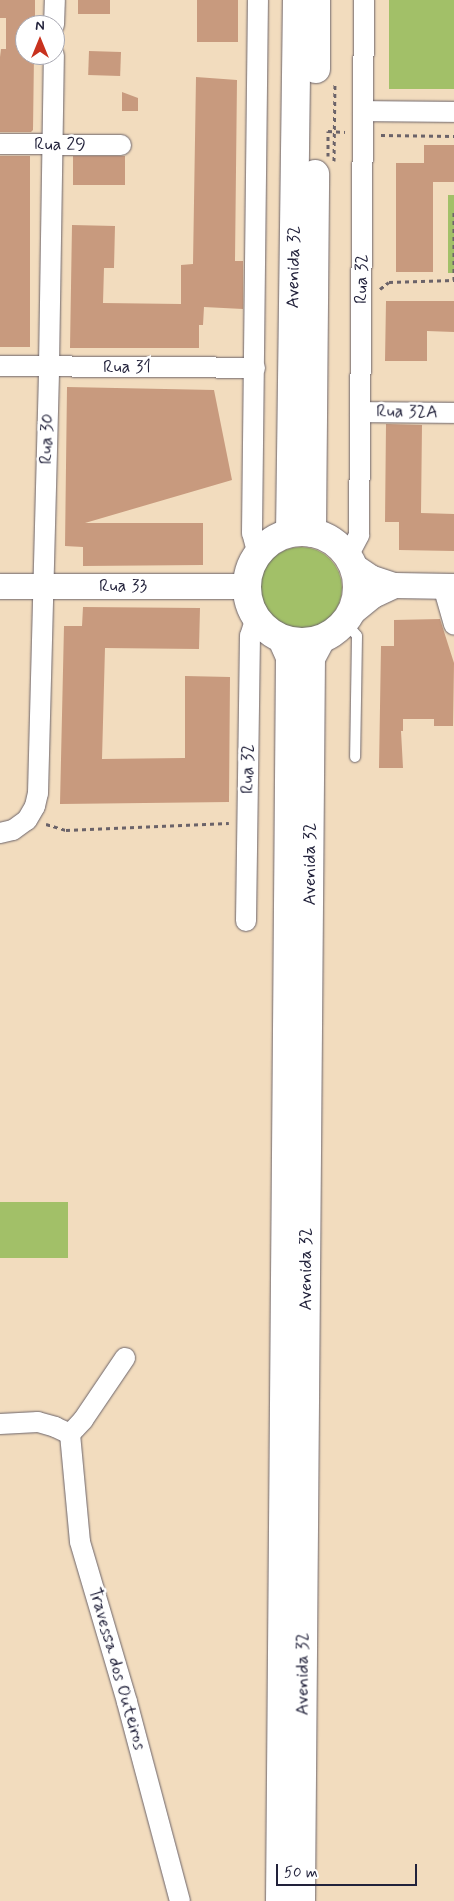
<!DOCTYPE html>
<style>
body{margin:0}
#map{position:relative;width:454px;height:1901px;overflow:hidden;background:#f2dcbe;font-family:Mynerve,sans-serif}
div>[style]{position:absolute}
.green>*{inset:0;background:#a2c068;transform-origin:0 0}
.round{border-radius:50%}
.building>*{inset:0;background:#c89a7e;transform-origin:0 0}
.path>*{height:3px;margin-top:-1.5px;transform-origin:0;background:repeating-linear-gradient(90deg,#6b6369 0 4px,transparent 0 8px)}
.roads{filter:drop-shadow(0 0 1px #6b6369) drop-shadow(0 0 1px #6b6369)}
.service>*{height:10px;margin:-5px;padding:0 5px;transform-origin:5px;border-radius:5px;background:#fff}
.minor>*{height:20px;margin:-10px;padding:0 10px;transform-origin:10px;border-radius:10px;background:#fff}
.tertiary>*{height:25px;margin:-12.5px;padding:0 12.5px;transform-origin:12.5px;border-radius:12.5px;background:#fff}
.secondary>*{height:28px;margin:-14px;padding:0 14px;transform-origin:14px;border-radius:14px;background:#fff}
.secondary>.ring{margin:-14px;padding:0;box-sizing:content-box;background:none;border:28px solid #fff;border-radius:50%}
span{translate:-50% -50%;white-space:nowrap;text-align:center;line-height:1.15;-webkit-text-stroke:5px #fff;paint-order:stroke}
.street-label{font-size:18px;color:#22223b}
.north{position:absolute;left:15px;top:15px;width:50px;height:50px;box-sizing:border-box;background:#fff;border:1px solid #a7a7b1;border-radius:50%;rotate:0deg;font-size:14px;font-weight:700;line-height:20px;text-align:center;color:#22223b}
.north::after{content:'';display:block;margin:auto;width:18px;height:22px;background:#c8321e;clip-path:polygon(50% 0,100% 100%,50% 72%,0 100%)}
.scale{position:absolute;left:276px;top:1864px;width:141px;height:22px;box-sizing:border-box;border:2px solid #22223b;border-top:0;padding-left:6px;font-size:15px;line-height:18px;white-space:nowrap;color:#22223b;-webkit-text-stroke:4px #fff;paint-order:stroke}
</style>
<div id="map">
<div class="green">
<div style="left:389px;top:0;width:65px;height:89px"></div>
<div style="left:448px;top:195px;width:6px;height:78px"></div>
<div class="round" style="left:260px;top:547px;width:82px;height:82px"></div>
<div style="left:68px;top:1202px;width:56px;height:68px;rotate:90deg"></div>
</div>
<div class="building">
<div style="clip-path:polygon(0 0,35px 0,35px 25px,25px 25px,25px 55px,34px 55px,33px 130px,31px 132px,0 132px,0 57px,1px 49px,6px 49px,6px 18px,0 18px)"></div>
<div style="left:78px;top:0;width:32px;height:14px"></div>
<div style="left:197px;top:0;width:41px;height:42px"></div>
<div style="left:89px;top:51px;width:32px;height:24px;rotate:2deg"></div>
<div style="clip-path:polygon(196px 77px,237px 80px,235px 261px,243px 261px,243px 309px,204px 307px,203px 325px,199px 325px,199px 348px,70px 348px,72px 225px,115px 226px,114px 268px,104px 268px,103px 303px,181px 304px,181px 265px,193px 264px)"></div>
<div style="clip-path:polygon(122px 92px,138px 98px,138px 111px,122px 111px)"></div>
<div style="clip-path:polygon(424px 145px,454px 145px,454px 182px,433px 182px,433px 272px,396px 272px,396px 163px,424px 163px)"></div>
<div style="left:0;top:156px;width:30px;height:191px"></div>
<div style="left:73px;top:156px;width:52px;height:29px"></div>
<div style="clip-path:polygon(386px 301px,454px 301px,454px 332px,427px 331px,427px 361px,385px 361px)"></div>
<div style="clip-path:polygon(67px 387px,214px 390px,232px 480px,85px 523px,203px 523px,203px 565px,83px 566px,83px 547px,65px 546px)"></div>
<div style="clip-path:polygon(386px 424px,422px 425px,421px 513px,454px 514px,454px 551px,399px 550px,399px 522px,385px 522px)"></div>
<div style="clip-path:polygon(83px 607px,200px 608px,199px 649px,105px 648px,102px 759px,185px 758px,185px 676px,230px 677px,229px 802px,60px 804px,64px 626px,82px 626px)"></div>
<div style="clip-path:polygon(440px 619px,454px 663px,453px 726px,434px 726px,434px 719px,403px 719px,403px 731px,401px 731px,403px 768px,379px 768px,381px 646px,394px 646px,394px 620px)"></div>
</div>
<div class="path">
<div style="left:381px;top:135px;width:73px;rotate:0.8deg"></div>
<div style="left:328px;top:156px;width:25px;rotate:-90deg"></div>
<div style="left:328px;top:131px;width:17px;rotate:3deg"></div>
<div style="left:334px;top:161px;width:78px;rotate:-89.3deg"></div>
<div style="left:454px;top:280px;width:68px;rotate:-90deg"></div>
<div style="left:380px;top:289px;width:11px;rotate:-38deg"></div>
<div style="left:389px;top:282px;width:65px;rotate:-1.8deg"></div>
<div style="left:46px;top:824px;width:21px;rotate:17deg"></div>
<div style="left:66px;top:830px;width:163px;rotate:-2.5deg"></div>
</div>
<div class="roads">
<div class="service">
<div style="left:345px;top:622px;width:18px;rotate:49deg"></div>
<div style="left:357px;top:636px;width:121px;rotate:90.9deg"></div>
</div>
<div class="minor">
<div style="left:54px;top:25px;width:25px;rotate:-88deg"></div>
<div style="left:363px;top:111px;width:91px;rotate:0.6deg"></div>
<div style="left:0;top:144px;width:121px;rotate:0.5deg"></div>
<div style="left:0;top:366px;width:255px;rotate:0.4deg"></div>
<div style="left:360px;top:412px;width:94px;rotate:0.6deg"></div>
<div style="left:258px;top:555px;width:23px;rotate:-105deg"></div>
<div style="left:252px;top:533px;width:533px;rotate:-89.36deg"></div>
<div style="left:348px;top:556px;width:24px;rotate:-62deg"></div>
<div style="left:359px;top:535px;width:535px;rotate:-89.46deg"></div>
<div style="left:443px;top:586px;width:40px;rotate:74deg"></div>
<div style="left:0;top:833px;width:13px;rotate:-13deg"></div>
<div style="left:13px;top:830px;width:17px;rotate:-36deg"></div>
<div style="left:27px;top:820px;width:16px;rotate:-60deg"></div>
<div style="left:35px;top:806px;width:13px;rotate:-77deg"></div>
<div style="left:38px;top:793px;width:427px;rotate:-88.5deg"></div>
<div style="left:49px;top:366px;width:311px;rotate:-89.1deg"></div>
<div style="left:246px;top:921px;width:285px;rotate:-89.2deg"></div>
<div style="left:250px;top:636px;width:19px;rotate:-72deg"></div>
<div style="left:0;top:1424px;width:38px;rotate:-3deg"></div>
<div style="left:38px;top:1422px;width:18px;rotate:16deg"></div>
<div style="left:55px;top:1427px;width:17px;rotate:25deg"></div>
<div style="left:70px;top:1434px;width:108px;rotate:84.7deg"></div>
<div style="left:80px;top:1542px;width:167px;rotate:73.6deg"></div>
<div style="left:127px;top:1702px;width:206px;rotate:75.1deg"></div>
<div style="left:70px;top:1434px;width:19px;rotate:-47deg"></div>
<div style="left:83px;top:1420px;width:75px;rotate:-55.9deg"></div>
</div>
<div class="tertiary">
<div style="left:354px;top:566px;width:22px;rotate:34deg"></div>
<div style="left:372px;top:578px;width:23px;rotate:18deg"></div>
<div style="left:394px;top:585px;width:60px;rotate:1deg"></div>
<div style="left:0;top:586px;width:247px"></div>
<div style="left:353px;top:611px;width:26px;rotate:-39deg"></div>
<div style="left:373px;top:595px;width:23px;rotate:-25deg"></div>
</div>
<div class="secondary">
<div style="left:316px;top:69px;width:69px;rotate:-90deg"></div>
<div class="ring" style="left:247px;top:532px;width:82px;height:82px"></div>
<div style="left:290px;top:533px;width:533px;rotate:-89.25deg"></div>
<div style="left:312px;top:533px;width:359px;rotate:-89.5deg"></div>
<div style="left:280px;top:1901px;width:1244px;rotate:-89.54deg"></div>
<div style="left:290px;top:657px;width:20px;rotate:-114deg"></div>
<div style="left:301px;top:1901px;width:1243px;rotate:-89.54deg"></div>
<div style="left:311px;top:658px;width:21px;rotate:-62deg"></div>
</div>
</div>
<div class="street-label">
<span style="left:60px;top:145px;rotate:1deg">Rua 29</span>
<span style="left:294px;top:267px;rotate:-89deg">Avenida 32</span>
<span style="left:362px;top:279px;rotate:-89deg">Rua 32</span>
<span style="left:127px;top:367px">Rua 31</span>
<span style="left:407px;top:412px;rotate:1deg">Rua 32A</span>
<span style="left:47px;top:439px;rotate:-88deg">Rua 30</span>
<span style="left:123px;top:586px">Rua 33</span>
<span style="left:248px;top:769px;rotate:-89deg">Rua 32</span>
<span style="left:310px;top:864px;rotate:-90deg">Avenida 32</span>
<span style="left:306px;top:1269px;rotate:-90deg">Avenida 32</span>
<span style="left:117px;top:1669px;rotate:74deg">Travessa dos Outeiros</span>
<span style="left:303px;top:1674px;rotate:-90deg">Avenida 32</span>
</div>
<div class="north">N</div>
<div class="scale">50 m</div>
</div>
